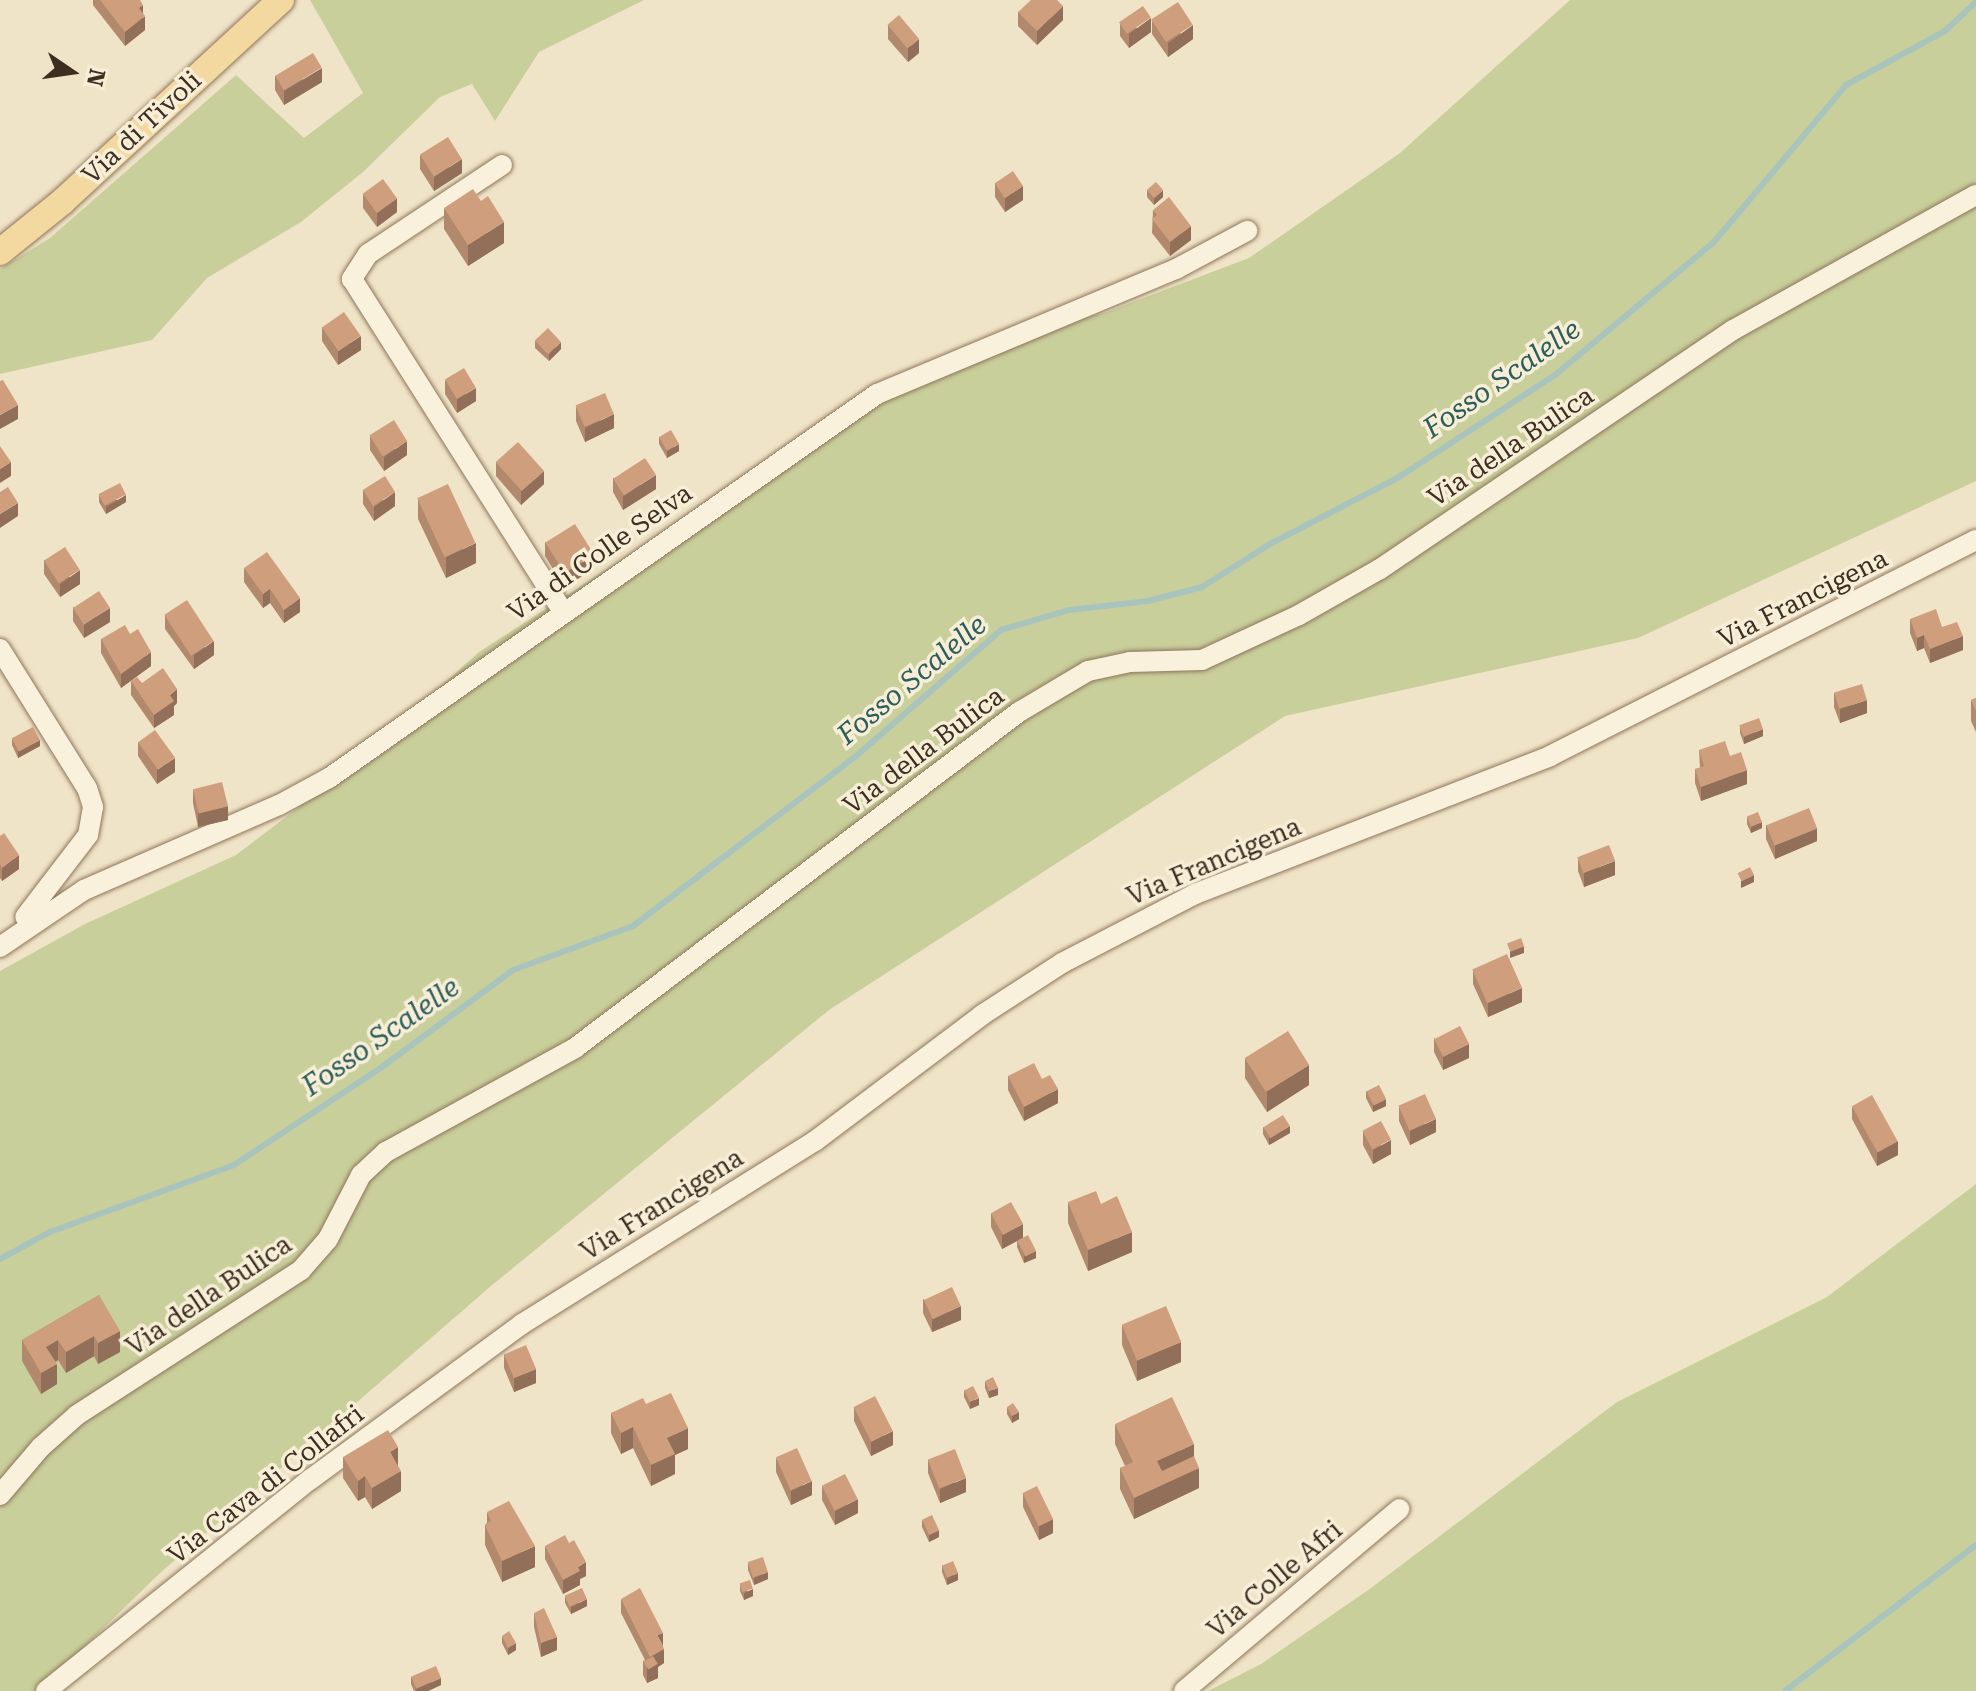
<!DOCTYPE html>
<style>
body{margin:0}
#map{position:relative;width:1976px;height:1691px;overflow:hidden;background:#f0e4c8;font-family:"Roboto Serif",serif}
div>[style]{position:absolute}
.green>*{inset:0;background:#c9cf9b}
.stream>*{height:6px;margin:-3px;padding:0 3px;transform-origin:3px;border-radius:3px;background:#a9c4bc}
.roads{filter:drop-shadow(0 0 2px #8d765c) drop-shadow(0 0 2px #8d765c)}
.minor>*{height:20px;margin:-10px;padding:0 10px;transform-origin:10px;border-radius:10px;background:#faf1dc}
.major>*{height:26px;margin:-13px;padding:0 13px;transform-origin:13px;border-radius:13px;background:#f3d9a0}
.wall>*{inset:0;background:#b2896c}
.shaded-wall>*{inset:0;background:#916f58}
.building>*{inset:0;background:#cf9f7d;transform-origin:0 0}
span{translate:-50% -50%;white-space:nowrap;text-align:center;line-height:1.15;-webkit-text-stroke:7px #f7eed8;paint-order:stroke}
.street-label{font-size:26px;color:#3d2e20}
.water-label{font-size:28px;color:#2f5d5a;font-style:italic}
.north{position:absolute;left:32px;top:32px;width:80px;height:80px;-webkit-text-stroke:6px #f7eed8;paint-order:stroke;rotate:103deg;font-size:22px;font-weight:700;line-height:32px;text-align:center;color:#3d2e20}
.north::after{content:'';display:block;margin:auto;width:28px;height:36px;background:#3d2e20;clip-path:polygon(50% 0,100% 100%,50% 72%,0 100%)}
</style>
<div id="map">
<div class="green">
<div style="clip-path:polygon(310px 0,644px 0,539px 52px,495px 121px,472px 84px,440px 97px,363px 172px,301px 222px,207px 278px,152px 340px,0 374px,0 269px,50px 238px,236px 75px,304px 138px,363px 93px)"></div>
<div style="clip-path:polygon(1570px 0,1976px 0,1976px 481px,1638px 638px,1285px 716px,829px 1010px,491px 1286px,160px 1573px,39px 1691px,0 1691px,0 971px,85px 924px,236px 855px,345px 772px,479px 652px,671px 528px,985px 343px,1104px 313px,1249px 258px,1400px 153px)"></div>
<div style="clip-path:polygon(1976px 1184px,1976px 1691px,1208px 1691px,1261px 1664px,1371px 1588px,1617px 1402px,1827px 1297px)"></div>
</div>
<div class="stream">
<div style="left:0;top:1259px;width:57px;rotate:-28.4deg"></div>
<div style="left:50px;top:1232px;width:196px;rotate:-20deg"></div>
<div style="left:234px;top:1165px;width:178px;rotate:-33.5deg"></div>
<div style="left:382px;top:1067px;width:163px;rotate:-36.5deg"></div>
<div style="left:513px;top:970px;width:128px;rotate:-20.1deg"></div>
<div style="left:633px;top:926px;width:279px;rotate:-37.3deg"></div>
<div style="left:855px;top:757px;width:194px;rotate:-41deg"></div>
<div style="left:1001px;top:630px;width:71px;rotate:-16.4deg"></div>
<div style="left:1069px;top:610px;width:80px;rotate:-6.5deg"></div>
<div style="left:1148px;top:601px;width:56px;rotate:-14.5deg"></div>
<div style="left:1202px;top:587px;width:80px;rotate:-32.3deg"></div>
<div style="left:1270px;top:544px;width:145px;rotate:-27.4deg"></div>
<div style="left:1399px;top:477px;width:186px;rotate:-33.2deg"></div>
<div style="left:1555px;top:375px;width:207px;rotate:-39.9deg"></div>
<div style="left:1714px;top:242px;width:205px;rotate:-49.9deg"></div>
<div style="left:1846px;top:85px;width:113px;rotate:-28.6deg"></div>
<div style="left:1945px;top:31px;width:42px;rotate:-43.1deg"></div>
<div style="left:1785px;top:1691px;width:240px;rotate:-37.4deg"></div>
</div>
<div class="roads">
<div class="minor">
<div style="left:502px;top:165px;width:161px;rotate:146.4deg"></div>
<div style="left:368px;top:254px;width:30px;rotate:123deg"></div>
<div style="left:352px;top:279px;width:393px;rotate:57.6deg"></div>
<div style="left:0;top:649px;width:164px;rotate:58deg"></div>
<div style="left:87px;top:788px;width:20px;rotate:72deg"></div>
<div style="left:93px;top:807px;width:28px;rotate:100deg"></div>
<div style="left:88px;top:835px;width:103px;rotate:127.5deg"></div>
<div style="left:0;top:947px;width:102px;rotate:-34.2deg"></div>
<div style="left:84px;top:890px;width:213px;rotate:-23.6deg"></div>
<div style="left:279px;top:805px;width:57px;rotate:-28.4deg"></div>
<div style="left:329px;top:778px;width:669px;rotate:-35.02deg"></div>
<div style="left:877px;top:394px;width:324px;rotate:-22.7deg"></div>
<div style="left:1176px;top:269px;width:81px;rotate:-28.2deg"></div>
<div style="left:0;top:1495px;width:63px;rotate:-49.5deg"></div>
<div style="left:41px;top:1447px;width:48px;rotate:-41.6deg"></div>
<div style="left:77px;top:1415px;width:267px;rotate:-32.9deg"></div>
<div style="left:301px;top:1270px;width:41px;rotate:-48.9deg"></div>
<div style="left:328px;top:1239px;width:72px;rotate:-62.7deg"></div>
<div style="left:361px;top:1175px;width:34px;rotate:-43deg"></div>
<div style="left:386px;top:1152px;width:216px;rotate:-28.8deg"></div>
<div style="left:575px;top:1048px;width:557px;rotate:-37.12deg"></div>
<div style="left:1019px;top:712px;width:80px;rotate:-30.7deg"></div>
<div style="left:1088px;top:671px;width:43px;rotate:-12.1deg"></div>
<div style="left:1130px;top:662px;width:72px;rotate:-1.6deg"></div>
<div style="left:1202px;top:660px;width:107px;rotate:-24.9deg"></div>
<div style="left:1299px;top:615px;width:93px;rotate:-29.6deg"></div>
<div style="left:1380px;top:569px;width:426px;rotate:-34.1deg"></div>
<div style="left:1733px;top:330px;width:278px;rotate:-29.1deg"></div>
<div style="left:46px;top:1691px;width:339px;rotate:-38.7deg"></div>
<div style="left:311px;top:1479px;width:262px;rotate:-36.3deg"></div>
<div style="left:522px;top:1324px;width:345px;rotate:-32deg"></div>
<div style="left:815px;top:1141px;width:209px;rotate:-37deg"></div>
<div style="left:982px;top:1015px;width:95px;rotate:-33deg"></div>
<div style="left:1062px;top:963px;width:150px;rotate:-27.4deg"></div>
<div style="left:1195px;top:894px;width:381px;rotate:-21.2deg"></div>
<div style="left:1550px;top:756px;width:478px;rotate:-26.9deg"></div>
<div style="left:1184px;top:1691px;width:282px;rotate:-40.2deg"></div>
</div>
<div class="major">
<div style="left:0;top:252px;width:80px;rotate:-38.9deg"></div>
<div style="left:62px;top:202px;width:298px;rotate:-42.7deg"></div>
</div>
</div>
<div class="wall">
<div style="clip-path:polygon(93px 0,140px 0,145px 30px,125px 46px,93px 5px)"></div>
<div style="clip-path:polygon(1018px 12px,1063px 20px,1037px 45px,1018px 26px)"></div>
<div style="clip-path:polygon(1152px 20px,1193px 39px,1168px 57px,1152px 34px)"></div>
<div style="clip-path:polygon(1120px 23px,1151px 32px,1129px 48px,1120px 36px)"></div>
<div style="clip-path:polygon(888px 25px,919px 53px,908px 62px,888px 39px)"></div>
<div style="clip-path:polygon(275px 76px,322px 82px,284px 105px,275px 90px)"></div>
<div style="clip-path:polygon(420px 155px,462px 173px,434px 191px,420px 169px)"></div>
<div style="clip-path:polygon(995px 183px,1023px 200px,1005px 212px,995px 197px)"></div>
<div style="clip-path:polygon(1147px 190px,1163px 197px,1154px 205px,1147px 197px)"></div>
<div style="clip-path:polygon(363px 194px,397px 212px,377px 227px,363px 208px)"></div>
<div style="clip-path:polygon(444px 208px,504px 243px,468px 266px,444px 229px)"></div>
<div style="clip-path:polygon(1153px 210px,1191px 240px,1170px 256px,1152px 233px)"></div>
<div style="clip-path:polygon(322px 327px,361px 350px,338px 365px,322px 341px)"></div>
<div style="clip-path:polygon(535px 341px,561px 349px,549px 361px,535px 348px)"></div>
<div style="clip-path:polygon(445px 380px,476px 401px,457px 413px,445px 394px)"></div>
<div style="clip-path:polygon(576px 407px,614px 428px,585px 442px,576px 421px)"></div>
<div style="clip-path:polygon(370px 436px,407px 455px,384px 471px,370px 450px)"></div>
<div style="clip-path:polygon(659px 437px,679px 451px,667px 458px,659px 444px)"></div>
<div style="clip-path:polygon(496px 462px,544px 484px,521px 505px,496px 476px)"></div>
<div style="clip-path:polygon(613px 478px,656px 489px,623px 510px,613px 492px)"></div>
<div style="clip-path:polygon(363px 490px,395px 506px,374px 521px,363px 504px)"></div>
<div style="clip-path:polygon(99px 495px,126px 502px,106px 514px,99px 502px)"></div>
<div style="clip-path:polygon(418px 499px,476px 563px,446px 578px,418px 519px)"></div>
<div style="clip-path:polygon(545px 542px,594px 569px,564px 587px,545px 556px)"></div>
<div style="clip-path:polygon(44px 560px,80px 584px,60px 597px,44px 574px)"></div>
<div style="clip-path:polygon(244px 568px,300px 612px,284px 623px,270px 603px,263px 608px,244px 582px)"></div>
<div style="clip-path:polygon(73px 607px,110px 622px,84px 638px,73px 621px)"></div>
<div style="clip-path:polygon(165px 615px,214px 655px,194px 669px,165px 629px)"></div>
<div style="clip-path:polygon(1910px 619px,1942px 627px,1963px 650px,1930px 663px,1924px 648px,1917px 651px,1910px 633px)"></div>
<div style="clip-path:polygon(130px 634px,151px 666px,121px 688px,101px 653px,101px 639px)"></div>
<div style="clip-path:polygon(131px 681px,142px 683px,177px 703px,174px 706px,174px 715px,154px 728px,131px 695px)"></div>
<div style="clip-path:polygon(1834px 693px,1867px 713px,1840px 723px,1834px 707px)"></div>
<div style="clip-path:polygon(1976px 698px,1976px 732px,1971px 721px,1971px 700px)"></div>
<div style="clip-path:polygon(1740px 726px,1763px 736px,1744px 744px,1740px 733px)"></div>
<div style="clip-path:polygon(12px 738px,40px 746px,18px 758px,12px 745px)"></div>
<div style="clip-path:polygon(138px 742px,175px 772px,157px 784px,138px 756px)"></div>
<div style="clip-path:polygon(1699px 750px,1730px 756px,1747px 784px,1701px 801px,1695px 783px,1695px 769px,1700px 768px)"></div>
<div style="clip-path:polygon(193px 790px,228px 820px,198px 827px,193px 803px)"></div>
<div style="clip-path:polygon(1747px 817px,1762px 828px,1751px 833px,1747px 824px)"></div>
<div style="clip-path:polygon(1766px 825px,1817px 841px,1775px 859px,1766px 839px)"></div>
<div style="clip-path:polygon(0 836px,19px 869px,2px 881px,0 878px)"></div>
<div style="clip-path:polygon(1578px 858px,1615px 875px,1584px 887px,1578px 871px)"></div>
<div style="clip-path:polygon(1473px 970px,1522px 1002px,1488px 1017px,1473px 984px)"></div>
<div style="clip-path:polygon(1434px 1038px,1469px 1058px,1443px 1070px,1434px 1052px)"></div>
<div style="clip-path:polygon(1245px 1058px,1309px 1085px,1267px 1112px,1245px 1078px)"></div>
<div style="clip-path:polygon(1008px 1076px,1042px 1079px,1058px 1103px,1024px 1121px,1008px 1090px)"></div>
<div style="clip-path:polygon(1366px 1091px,1386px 1106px,1373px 1112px,1366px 1098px)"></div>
<div style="clip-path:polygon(1852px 1106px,1898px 1155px,1877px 1166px,1852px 1119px)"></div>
<div style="clip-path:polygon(1399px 1107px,1436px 1132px,1410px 1145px,1399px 1121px)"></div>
<div style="clip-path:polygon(1263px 1127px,1290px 1133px,1269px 1145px,1263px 1134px)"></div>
<div style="clip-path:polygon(1363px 1131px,1391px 1154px,1373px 1164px,1363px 1145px)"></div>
<div style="clip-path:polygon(1068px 1202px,1132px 1252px,1088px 1271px,1068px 1223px)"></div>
<div style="clip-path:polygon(991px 1213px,1023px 1238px,1036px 1258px,1024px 1263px,1017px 1247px,1017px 1241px,1002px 1249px,991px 1227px)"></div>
<div style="clip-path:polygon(99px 1295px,120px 1352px,98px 1364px,94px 1356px,66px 1373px,58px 1360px,56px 1362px,57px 1384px,41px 1394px,22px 1361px,22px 1340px)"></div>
<div style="clip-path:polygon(923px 1299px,961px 1320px,932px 1332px,923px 1313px)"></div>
<div style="clip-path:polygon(1122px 1325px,1181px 1362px,1137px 1381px,1122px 1345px)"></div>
<div style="clip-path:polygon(504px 1354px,536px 1383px,514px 1392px,504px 1368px)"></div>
<div style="clip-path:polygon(985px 1381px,998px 1395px,989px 1398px,985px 1388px)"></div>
<div style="clip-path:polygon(964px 1390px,979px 1405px,970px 1409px,964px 1397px)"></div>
<div style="clip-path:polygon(646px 1404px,688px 1449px,675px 1455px,675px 1474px,651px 1486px,633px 1448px,621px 1454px,611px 1433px,611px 1413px)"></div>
<div style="clip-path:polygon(854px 1407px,893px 1445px,871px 1456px,854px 1421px)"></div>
<div style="clip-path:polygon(1007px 1407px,1019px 1419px,1012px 1423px,1007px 1414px)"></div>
<div style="clip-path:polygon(1115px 1424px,1194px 1457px,1199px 1488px,1134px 1519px,1120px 1489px,1120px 1468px,1125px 1466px,1115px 1444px)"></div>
<div style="clip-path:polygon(343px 1457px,398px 1466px,401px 1491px,372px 1509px,365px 1497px,358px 1501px,343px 1478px)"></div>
<div style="clip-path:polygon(776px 1458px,812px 1495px,791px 1505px,776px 1472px)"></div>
<div style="clip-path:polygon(928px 1460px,966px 1492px,940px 1503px,928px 1473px)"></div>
<div style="clip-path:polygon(822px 1486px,858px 1513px,835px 1525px,822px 1500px)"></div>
<div style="clip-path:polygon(1023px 1493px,1053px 1533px,1039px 1540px,1023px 1507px)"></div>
<div style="clip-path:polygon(487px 1512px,535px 1567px,502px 1582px,485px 1545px,485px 1525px,487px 1523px)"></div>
<div style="clip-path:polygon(922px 1520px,939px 1537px,929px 1542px,922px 1527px)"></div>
<div style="clip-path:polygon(545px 1546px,586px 1576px,580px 1579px,580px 1585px,563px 1594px,545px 1559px)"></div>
<div style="clip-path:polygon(748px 1563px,768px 1579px,754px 1585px,748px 1570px)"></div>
<div style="clip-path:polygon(942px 1565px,958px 1580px,947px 1585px,942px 1572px)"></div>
<div style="clip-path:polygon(740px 1584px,753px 1596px,744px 1600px,740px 1591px)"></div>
<div style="clip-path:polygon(565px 1597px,587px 1606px,571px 1614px,565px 1603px)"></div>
<div style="clip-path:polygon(621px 1599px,663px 1646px,664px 1663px,658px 1667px,658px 1678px,647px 1683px,643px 1675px,643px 1661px,645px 1660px,621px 1613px)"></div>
<div style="clip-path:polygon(534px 1613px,557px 1650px,541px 1657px,534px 1627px)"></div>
<div style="clip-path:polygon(502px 1636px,516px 1650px,508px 1655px,502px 1643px)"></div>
<div style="clip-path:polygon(411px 1677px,441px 1685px,428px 1691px,414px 1691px,411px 1684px)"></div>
</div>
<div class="shaded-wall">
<div style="clip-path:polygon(143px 5px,143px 18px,145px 16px,145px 30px,125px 46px,125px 32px,139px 8px)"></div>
<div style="clip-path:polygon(1063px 6px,1063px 20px,1037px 45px,1037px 31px)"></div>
<div style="clip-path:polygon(1151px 18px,1151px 32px,1129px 48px,1129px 34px)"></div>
<div style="clip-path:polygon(1193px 25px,1193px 39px,1168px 57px,1168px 43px)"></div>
<div style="clip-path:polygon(919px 39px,919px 53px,908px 62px,908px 48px)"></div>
<div style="clip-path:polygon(322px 68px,322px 82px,284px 105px,284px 91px)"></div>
<div style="clip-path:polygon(462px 159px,462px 173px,434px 191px,434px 177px)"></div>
<div style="clip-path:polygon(1023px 186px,1023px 200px,1005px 212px,1005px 198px)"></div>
<div style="clip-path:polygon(1163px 190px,1163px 197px,1154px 205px,1154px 198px)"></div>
<div style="clip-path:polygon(397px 198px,397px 212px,377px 227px,377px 213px)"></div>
<div style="clip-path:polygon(504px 222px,504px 243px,468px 266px,468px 245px)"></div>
<div style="clip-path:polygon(1191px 226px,1191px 240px,1170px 256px,1170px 242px)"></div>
<div style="clip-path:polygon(361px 336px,361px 350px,338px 365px,338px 351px)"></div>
<div style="clip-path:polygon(561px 342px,561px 349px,549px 361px,549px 354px)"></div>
<div style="clip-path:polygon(476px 388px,476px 401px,457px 413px,457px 399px)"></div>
<div style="clip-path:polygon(18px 405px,18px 419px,0 429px,0 415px)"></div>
<div style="clip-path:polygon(614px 414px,614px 428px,585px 442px,585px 428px)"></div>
<div style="clip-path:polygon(407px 441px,407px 455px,384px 471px,384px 457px)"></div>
<div style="clip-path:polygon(679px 444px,679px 451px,667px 458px,667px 451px)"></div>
<div style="clip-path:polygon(11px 462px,11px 476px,0 483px,0 469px)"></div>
<div style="clip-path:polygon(544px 471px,544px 484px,521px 505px,521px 491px)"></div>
<div style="clip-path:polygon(656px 475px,656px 489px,623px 510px,623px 496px)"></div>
<div style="clip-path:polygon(395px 492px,395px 506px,374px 521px,374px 507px)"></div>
<div style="clip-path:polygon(126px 495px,126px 502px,106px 514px,106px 507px)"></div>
<div style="clip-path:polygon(18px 503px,18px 516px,0 528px,0 514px)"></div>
<div style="clip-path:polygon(476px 543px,476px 563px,446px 578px,446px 557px)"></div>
<div style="clip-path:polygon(594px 555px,594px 569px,564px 587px,564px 574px)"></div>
<div style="clip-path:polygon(80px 570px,80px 584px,60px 597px,60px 584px)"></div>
<div style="clip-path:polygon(270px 589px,270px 603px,263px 608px,263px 594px)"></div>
<div style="clip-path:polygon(300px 598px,300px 612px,284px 623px,284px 610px)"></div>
<div style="clip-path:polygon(110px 608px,110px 622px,84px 638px,84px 624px)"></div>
<div style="clip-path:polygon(1924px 635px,1924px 648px,1917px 651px,1917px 638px)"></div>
<div style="clip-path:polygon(1963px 636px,1963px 650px,1930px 663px,1930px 649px)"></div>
<div style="clip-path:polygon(214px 641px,214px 655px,194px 669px,194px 655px)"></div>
<div style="clip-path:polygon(151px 652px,151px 666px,121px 688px,121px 674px)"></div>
<div style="clip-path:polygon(177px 689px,177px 703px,174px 706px,174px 715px,154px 728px,154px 715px,170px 695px)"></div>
<div style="clip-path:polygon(1867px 700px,1867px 713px,1840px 723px,1840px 709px)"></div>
<div style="clip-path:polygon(1763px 729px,1763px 736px,1744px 744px,1744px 737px)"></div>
<div style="clip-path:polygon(40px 740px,40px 746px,18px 758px,18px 751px)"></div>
<div style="clip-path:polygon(175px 758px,175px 772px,157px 784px,157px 770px)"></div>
<div style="clip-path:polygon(1747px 770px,1747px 784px,1701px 801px,1701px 787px)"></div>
<div style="clip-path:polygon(228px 806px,228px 820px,198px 827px,198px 813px)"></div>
<div style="clip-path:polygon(1762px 822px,1762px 828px,1751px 833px,1751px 826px)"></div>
<div style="clip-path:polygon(1817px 828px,1817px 841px,1775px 859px,1775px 845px)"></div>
<div style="clip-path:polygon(19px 855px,19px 869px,2px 881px,2px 868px)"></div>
<div style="clip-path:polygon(1615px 861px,1615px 875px,1584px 887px,1584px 873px)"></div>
<div style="clip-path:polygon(1754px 875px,1754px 882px,1741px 888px,1741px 881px)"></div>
<div style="clip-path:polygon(1524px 946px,1524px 953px,1510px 958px,1510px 951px)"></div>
<div style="clip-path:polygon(1522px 988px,1522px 1002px,1488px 1017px,1488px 1003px)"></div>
<div style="clip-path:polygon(1469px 1044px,1469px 1058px,1443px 1070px,1443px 1056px)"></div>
<div style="clip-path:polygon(1309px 1065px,1309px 1085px,1267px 1112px,1267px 1091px)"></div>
<div style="clip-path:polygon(1058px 1089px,1058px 1103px,1024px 1121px,1024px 1107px)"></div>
<div style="clip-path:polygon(1386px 1099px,1386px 1106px,1373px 1112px,1373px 1105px)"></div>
<div style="clip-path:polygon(1436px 1119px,1436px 1132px,1410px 1145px,1410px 1131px)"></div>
<div style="clip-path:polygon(1290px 1126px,1290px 1133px,1269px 1145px,1269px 1138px)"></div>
<div style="clip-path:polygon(1391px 1140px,1391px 1154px,1373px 1164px,1373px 1150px)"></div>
<div style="clip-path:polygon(1898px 1141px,1898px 1155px,1877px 1166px,1877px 1152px)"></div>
<div style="clip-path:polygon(1023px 1224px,1023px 1238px,1002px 1249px,1002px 1235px)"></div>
<div style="clip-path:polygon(1132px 1232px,1132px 1252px,1088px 1271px,1088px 1250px)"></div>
<div style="clip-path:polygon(1036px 1251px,1036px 1258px,1024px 1263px,1024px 1256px)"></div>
<div style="clip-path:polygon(961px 1306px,961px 1320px,932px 1332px,932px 1319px)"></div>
<div style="clip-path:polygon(120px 1331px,120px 1352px,98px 1364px,98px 1343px)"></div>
<div style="clip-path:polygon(94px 1336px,94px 1356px,66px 1373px,66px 1352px)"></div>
<div style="clip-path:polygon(58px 1340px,58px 1360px,46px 1367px,46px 1347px)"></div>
<div style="clip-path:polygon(1181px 1342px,1181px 1362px,1137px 1381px,1137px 1360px)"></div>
<div style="clip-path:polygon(57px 1364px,57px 1384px,41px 1394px,41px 1373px)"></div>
<div style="clip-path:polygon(536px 1369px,536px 1383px,514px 1392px,514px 1378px)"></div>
<div style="clip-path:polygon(998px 1388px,998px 1395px,989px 1398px,989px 1391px)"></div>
<div style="clip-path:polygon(979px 1398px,979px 1405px,970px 1409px,970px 1402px)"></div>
<div style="clip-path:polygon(1019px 1412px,1019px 1419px,1012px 1423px,1012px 1416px)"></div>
<div style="clip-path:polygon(633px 1427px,633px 1448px,621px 1454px,621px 1433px)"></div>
<div style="clip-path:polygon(688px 1428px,688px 1449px,675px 1455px,675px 1474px,651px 1486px,651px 1465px,667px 1438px)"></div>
<div style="clip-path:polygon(893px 1431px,893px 1445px,871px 1456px,871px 1442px)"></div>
<div style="clip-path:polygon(1194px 1444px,1194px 1464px,1157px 1482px,1157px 1461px)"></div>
<div style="clip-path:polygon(398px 1447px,398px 1468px,390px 1452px)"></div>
<div style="clip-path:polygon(1199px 1468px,1199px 1488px,1134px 1519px,1134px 1498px)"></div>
<div style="clip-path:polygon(401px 1471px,401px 1491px,372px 1509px,372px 1488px)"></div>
<div style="clip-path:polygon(365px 1476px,365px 1497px,358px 1501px,358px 1481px)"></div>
<div style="clip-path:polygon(966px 1478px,966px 1492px,940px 1503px,940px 1489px)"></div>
<div style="clip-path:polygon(812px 1481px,812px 1495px,791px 1505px,791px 1491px)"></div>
<div style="clip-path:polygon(858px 1499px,858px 1513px,835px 1525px,835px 1511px)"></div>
<div style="clip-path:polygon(1053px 1519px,1053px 1533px,1039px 1540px,1039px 1526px)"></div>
<div style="clip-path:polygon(939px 1530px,939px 1537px,929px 1542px,929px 1535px)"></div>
<div style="clip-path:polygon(535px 1546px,535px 1567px,502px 1582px,502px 1561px)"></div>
<div style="clip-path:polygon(586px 1562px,586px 1576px,580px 1579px,580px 1585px,563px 1594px,563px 1580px,578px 1567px)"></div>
<div style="clip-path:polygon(768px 1572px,768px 1579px,754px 1585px,754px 1578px)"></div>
<div style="clip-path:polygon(958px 1573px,958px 1580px,947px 1585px,947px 1578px)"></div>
<div style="clip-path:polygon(753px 1589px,753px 1596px,744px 1600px,744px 1593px)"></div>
<div style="clip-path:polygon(587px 1599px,587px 1606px,571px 1614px,571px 1607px)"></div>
<div style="clip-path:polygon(663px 1633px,663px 1646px,657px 1635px)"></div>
<div style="clip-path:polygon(557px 1637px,557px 1650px,541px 1657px,541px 1643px)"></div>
<div style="clip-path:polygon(516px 1643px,516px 1650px,508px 1655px,508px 1648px)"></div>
<div style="clip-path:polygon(664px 1649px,664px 1663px,658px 1667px,658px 1678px,647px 1683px,647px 1669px,650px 1657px)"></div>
<div style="clip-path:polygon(441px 1678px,441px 1685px,428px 1691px,416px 1691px,416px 1689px)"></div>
</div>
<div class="building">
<div style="clip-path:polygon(100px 0,140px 0,143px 5px,139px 8px,145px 16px,125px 32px)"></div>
<div style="clip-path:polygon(1031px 0,1057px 0,1063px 6px,1037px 31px,1018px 12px)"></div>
<div style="left:1178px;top:2px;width:27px;height:32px;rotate:57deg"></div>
<div style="left:1143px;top:6px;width:14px;height:29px;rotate:56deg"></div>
<div style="left:899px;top:15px;width:31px;height:15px;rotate:50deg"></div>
<div style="left:313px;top:53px;width:17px;height:44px;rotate:59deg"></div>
<div style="left:448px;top:137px;width:26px;height:33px;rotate:58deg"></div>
<div style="left:1013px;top:171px;width:18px;height:22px;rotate:56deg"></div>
<div style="left:383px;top:179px;width:24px;height:25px;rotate:54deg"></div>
<div style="left:1156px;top:182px;width:11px;height:12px;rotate:49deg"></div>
<div style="clip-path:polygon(473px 189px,481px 201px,488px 196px,504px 222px,468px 245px,444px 208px)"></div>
<div style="clip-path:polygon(1169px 197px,1191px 226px,1170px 242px,1152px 219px,1157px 215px,1153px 210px)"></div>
<div style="left:344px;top:312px;width:29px;height:27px;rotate:55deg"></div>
<div style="left:548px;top:328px;width:19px;height:18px;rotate:47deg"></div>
<div style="left:464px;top:368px;width:23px;height:22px;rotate:59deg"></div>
<div style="clip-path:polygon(3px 380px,18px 405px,0 415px,0 381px)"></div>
<div style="left:605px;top:393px;width:23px;height:32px;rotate:67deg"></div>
<div style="left:394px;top:420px;width:25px;height:29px;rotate:58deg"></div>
<div style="left:671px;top:430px;width:16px;height:14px;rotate:60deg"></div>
<div style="left:518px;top:442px;width:39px;height:30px;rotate:48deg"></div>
<div style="clip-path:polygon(0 446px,11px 462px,0 469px)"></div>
<div style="left:645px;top:458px;width:20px;height:38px;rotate:57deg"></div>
<div style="left:385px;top:476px;width:19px;height:26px;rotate:58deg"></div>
<div style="left:120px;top:483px;width:13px;height:24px;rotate:63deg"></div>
<div style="left:448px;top:484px;width:65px;height:34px;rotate:65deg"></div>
<div style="clip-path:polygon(8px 487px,18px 503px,0 514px,0 492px)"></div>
<div style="left:575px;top:524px;width:36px;height:35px;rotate:58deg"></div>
<div style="left:65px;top:547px;width:27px;height:25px;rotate:57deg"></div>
<div style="clip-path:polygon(267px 552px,300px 598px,284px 610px,270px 589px,263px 594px,244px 568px)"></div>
<div style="left:99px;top:591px;width:20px;height:31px;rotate:57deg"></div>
<div style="left:187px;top:600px;width:49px;height:27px;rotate:57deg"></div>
<div style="clip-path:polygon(1936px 609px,1942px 627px,1957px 622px,1963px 636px,1930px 649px,1924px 635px,1917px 638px,1910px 619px)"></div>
<div style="clip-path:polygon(125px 625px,130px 634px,138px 629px,151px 652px,121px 674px,101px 639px)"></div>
<div style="clip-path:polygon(163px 668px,177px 689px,170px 695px,174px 701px,154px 715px,131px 681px,137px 677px,142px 683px)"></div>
<div style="left:1862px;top:684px;width:17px;height:29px;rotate:73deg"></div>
<div style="clip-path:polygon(1976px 698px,1976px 711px,1971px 700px)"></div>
<div style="left:1759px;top:718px;width:12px;height:21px;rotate:70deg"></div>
<div style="left:33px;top:727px;width:15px;height:24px;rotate:62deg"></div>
<div style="left:155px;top:730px;width:34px;height:21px;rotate:54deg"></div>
<div style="clip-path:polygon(1725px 741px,1730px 756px,1741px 752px,1747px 770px,1701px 787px,1695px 769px,1704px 766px,1699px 750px)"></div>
<div style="left:222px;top:782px;width:25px;height:30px;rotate:76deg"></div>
<div style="left:1809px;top:808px;width:22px;height:46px;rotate:68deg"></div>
<div style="left:1758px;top:812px;width:11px;height:12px;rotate:68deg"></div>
<div style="clip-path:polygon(4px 833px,19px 855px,2px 868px,0 864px,0 836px)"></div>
<div style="left:1609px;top:845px;width:17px;height:34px;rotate:69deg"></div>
<div style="left:1750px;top:867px;width:9px;height:14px;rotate:63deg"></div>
<div style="left:1521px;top:938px;width:9px;height:15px;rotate:69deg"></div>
<div style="left:1507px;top:954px;width:37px;height:38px;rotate:66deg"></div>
<div style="left:1460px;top:1026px;width:20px;height:29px;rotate:63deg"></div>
<div style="left:1288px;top:1031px;width:40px;height:51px;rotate:58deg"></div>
<div style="clip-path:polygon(1034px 1063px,1042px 1079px,1050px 1075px,1058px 1089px,1024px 1107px,1008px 1076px)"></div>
<div style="left:1379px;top:1085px;width:16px;height:14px;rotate:63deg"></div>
<div style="left:1425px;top:1094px;width:27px;height:29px;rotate:66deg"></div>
<div style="left:1872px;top:1095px;width:53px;height:23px;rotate:61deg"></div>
<div style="left:1283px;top:1115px;width:13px;height:23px;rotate:58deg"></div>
<div style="left:1381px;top:1121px;width:21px;height:21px;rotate:62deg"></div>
<div style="clip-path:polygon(1096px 1191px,1101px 1204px,1117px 1196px,1132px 1232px,1088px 1250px,1068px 1202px)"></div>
<div style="left:1011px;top:1202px;width:25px;height:23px;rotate:61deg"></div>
<div style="left:1028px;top:1235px;width:18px;height:12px;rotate:63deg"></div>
<div style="left:952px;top:1287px;width:21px;height:31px;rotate:65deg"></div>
<div style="clip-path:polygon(99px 1295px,120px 1331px,98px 1343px,94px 1336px,66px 1352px,58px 1340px,46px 1347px,57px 1364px,41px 1373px,22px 1340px)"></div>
<div style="left:1166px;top:1306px;width:39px;height:48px;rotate:67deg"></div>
<div style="left:526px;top:1345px;width:26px;height:24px;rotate:67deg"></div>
<div style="clip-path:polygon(993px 1377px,998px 1388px,989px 1391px,985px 1381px)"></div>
<div style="left:973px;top:1386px;width:13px;height:10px;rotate:63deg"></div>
<div style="clip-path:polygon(671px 1393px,688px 1428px,667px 1438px,675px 1454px,651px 1465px,633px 1427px,621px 1433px,611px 1413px,643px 1398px,646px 1404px)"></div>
<div style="left:875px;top:1396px;width:39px;height:24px;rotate:63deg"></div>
<div style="clip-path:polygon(1172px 1397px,1194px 1444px,1157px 1461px,1162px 1471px,1194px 1456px,1199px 1468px,1134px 1498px,1120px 1468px,1133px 1462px,1115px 1424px)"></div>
<div style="clip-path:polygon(1013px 1403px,1019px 1412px,1012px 1416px,1007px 1407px)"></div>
<div style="clip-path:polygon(388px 1430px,398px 1447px,390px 1452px,401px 1471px,372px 1488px,365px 1476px,358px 1481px,343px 1457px)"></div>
<div style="left:797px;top:1448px;width:36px;height:23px;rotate:66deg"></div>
<div style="left:955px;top:1449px;width:31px;height:29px;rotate:69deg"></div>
<div style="left:845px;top:1474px;width:28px;height:26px;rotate:63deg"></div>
<div style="left:1037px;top:1486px;width:37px;height:16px;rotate:64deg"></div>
<div style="clip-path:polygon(509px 1501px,535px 1546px,502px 1561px,485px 1525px,491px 1521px,487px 1512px)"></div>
<div style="left:932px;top:1515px;width:17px;height:11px;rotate:65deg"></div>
<div style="clip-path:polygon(565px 1535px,569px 1543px,574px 1540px,586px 1562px,578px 1567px,580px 1571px,563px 1580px,545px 1546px)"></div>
<div style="left:763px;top:1557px;width:16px;height:16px;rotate:72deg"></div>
<div style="left:953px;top:1561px;width:13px;height:12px;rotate:67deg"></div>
<div style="left:750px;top:1580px;width:9px;height:11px;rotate:72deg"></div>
<div style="left:582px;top:1588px;width:12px;height:19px;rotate:66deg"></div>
<div style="clip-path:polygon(640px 1588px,663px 1633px,657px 1635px,664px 1649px,650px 1657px,621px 1599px)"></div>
<div style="clip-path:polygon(544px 1608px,557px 1637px,541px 1643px,534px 1613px)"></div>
<div style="clip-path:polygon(509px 1631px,516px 1643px,508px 1648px,502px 1636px)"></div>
<div style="left:653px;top:1656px;width:9px;height:11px;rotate:58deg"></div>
<div style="left:436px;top:1666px;width:13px;height:27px;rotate:67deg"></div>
</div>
<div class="street-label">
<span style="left:142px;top:128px;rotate:-43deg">Via di Tivoli</span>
<span style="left:1511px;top:447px;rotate:-34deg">Via della Bulica</span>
<span style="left:600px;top:553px;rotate:-35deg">Via di Colle Selva</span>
<span style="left:1803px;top:599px;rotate:-27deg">Via Francigena</span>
<span style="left:924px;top:751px;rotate:-37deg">Via della Bulica</span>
<span style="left:1214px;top:862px;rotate:-23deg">Via Francigena</span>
<span style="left:662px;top:1205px;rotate:-32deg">Via Francigena</span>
<span style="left:209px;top:1296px;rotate:-34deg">Via della Bulica</span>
<span style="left:266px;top:1485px;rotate:-38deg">Via Cava di Collafri</span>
<span style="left:1275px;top:1580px;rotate:-40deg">Via Colle Afri</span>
</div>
<div class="water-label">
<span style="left:1502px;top:379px;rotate:-35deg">Fosso Scalelle</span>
<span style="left:912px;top:680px;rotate:-40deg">Fosso Scalelle</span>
<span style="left:381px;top:1037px;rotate:-35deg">Fosso Scalelle</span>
</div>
<div class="north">N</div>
</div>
